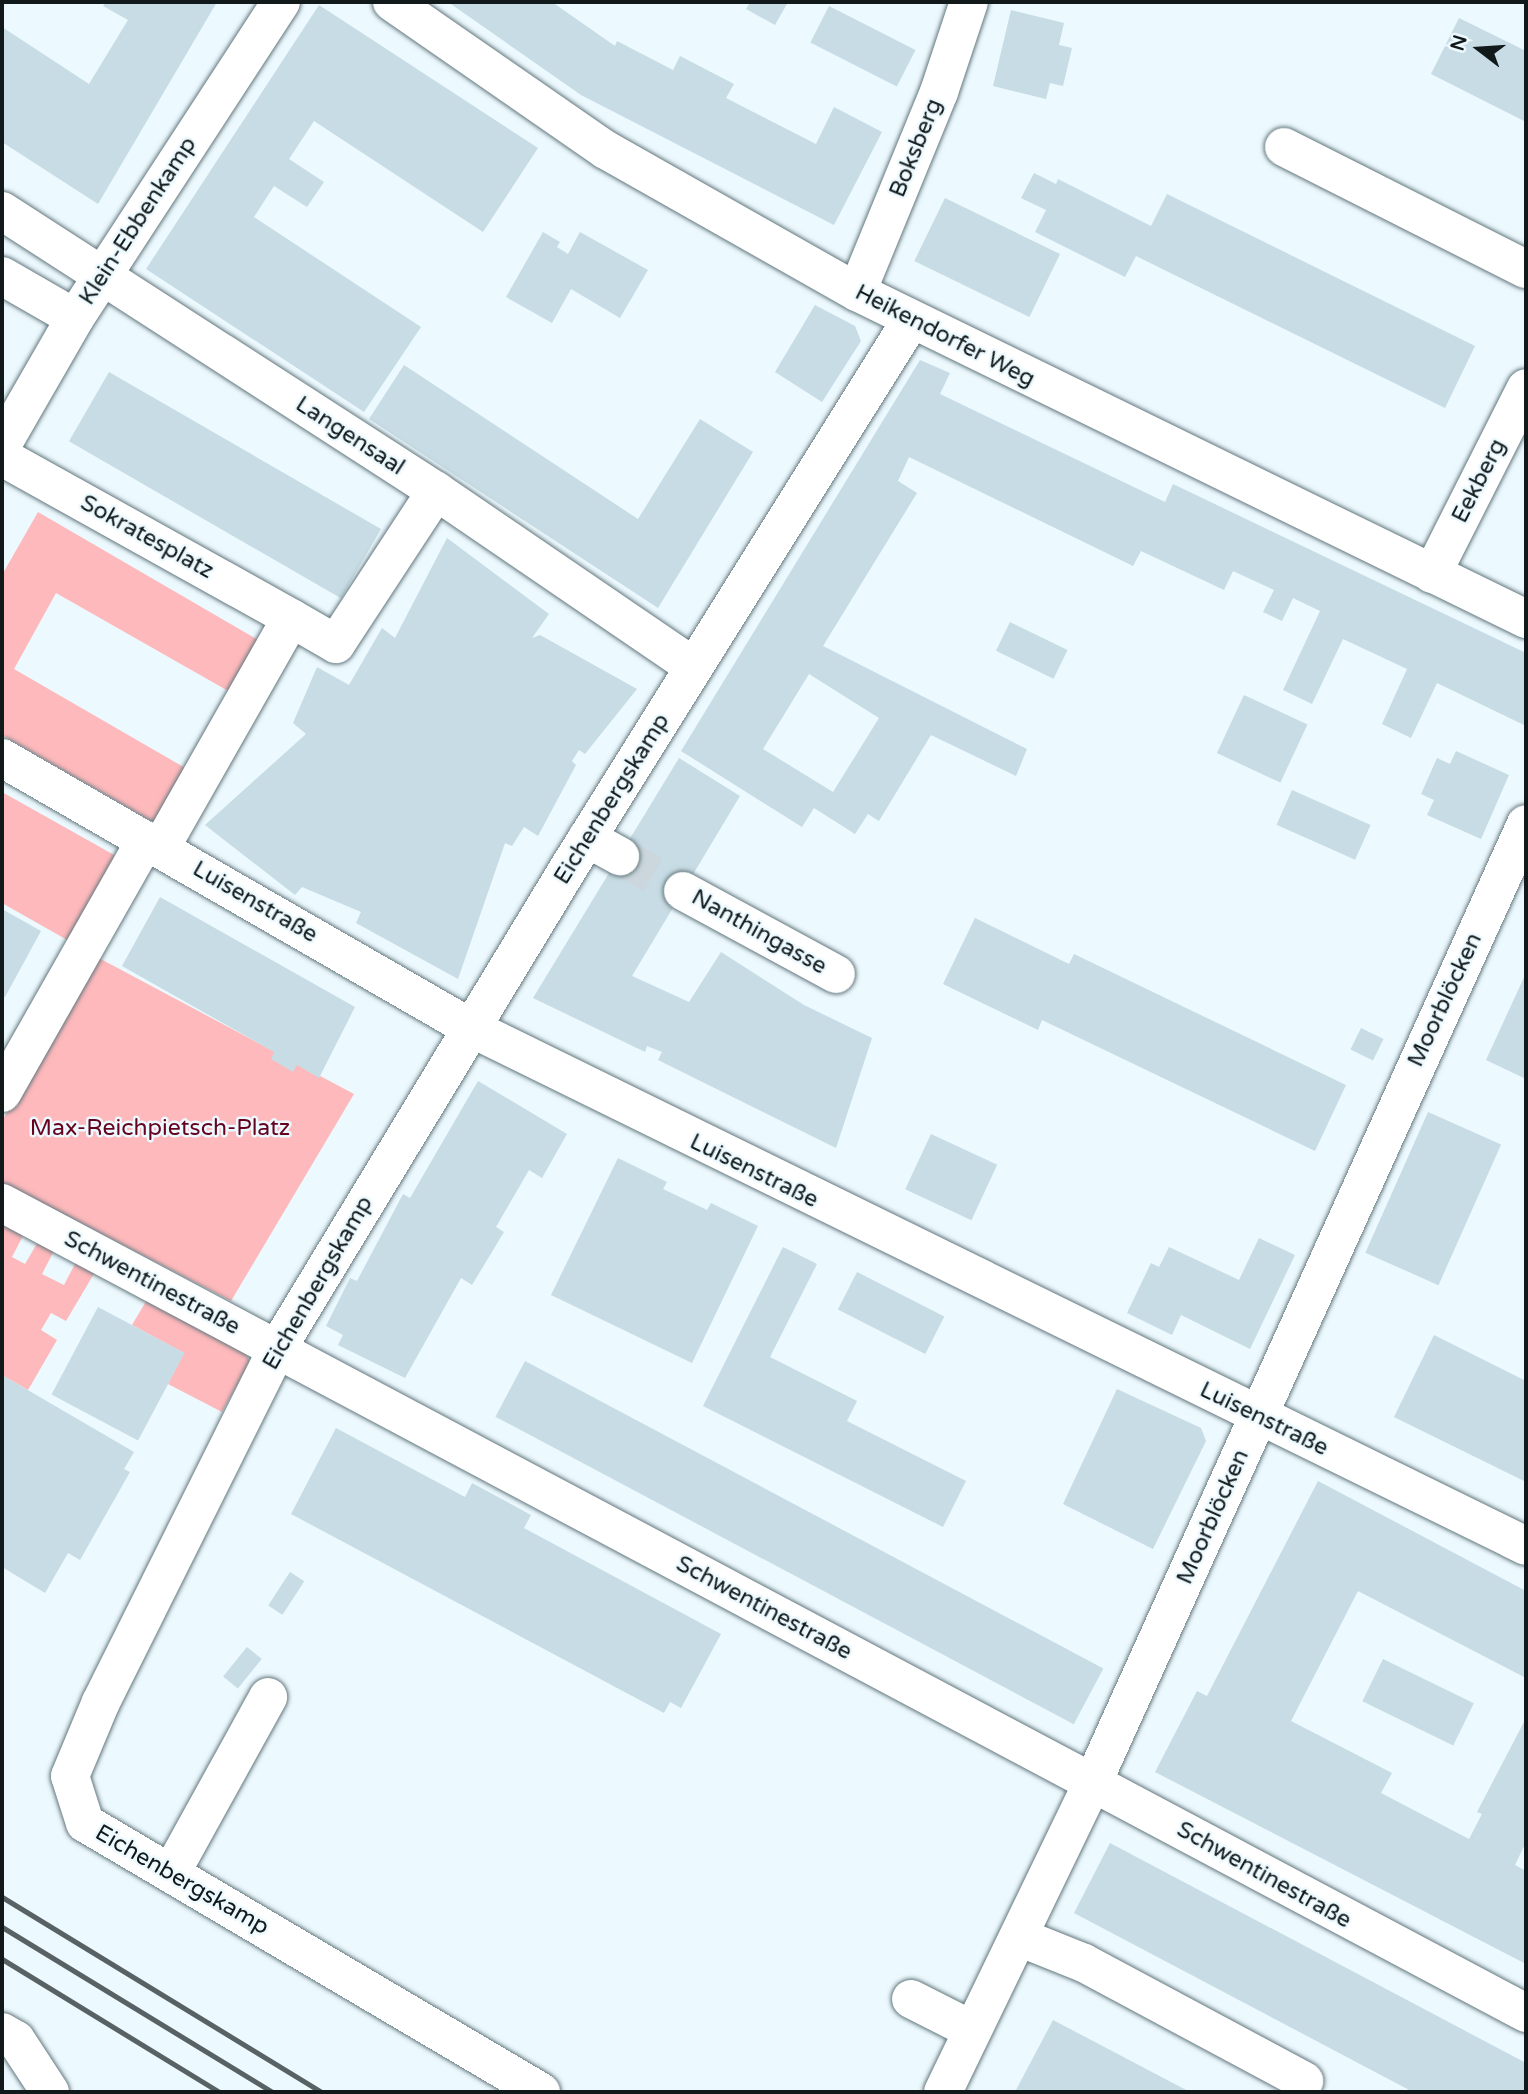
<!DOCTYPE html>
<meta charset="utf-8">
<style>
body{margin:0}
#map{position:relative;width:1528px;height:2094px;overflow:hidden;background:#ecf9fe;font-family:"Varela Round",sans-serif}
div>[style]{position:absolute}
.green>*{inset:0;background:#feb9bc}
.building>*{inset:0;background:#c7dce4;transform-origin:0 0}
.minor-tunnel>*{height:38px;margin-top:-19px;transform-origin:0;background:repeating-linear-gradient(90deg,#cbd7dc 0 38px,transparent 0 57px)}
.roads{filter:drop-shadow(0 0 2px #63777e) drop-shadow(0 0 2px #63777e)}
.minor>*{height:38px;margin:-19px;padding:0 19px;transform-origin:19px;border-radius:19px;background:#fff}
.rail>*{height:5px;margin:-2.5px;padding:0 2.5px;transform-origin:2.5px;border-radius:2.5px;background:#586164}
span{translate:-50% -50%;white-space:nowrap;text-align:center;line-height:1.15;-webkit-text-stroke:5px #ecf9fe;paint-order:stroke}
.street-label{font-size:23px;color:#11191b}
.park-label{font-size:23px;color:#65021d}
.frame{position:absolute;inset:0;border:4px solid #11191b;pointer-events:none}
.north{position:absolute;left:1444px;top:14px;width:70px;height:70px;-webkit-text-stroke:5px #ecf9fe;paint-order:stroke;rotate:287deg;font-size:19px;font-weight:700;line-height:28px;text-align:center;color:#11191b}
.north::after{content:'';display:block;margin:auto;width:24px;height:32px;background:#11191b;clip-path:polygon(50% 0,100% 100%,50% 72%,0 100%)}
</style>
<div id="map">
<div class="green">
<div style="clip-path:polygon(38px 512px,260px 641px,230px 692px,56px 593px,14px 669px,187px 769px,155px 823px,2px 735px,2px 575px)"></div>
<div style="clip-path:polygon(2px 792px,116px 856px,69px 941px,2px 903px)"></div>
<div style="clip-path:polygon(97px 957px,354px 1094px,231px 1301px,2px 1182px,2px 1121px)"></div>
<div style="clip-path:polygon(2px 1220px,25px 1232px,12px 1257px,25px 1264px,39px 1240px,55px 1249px,42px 1274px,64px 1285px,76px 1262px,95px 1272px,66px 1321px,51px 1313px,41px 1330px,57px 1340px,28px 1390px,2px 1375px)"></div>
<div style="clip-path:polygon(148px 1298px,245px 1352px,250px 1362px,222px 1412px,168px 1384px,184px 1353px,132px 1325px)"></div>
</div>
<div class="building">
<div style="clip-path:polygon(106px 2px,217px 2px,98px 204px,2px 142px,2px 27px,89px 84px,128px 20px,103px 6px)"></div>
<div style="clip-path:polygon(448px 2px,552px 2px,615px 46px,617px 41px,673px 70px,680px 56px,734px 84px,726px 98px,816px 144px,834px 107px,882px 132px,834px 225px,581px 95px)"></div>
<div style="clip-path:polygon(750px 2px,788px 2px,775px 25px,746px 9px)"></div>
<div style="clip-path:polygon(319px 5px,538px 148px,483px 232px,314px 121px,289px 159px,324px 182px,307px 207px,274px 186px,254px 217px,421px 327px,364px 412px,146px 269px)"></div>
<div style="left:829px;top:6px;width:97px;height:41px;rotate:27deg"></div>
<div style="clip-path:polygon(1011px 10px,1064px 23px,1059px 45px,1072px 48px,1063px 86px,1050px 83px,1046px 99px,993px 86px)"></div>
<div style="clip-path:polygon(1459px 18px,1526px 51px,1526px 122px,1431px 74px)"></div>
<div style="clip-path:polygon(1034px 173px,1056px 184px,1058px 179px,1151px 226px,1167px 194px,1475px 346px,1445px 408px,1136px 256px,1125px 277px,1035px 232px,1046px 210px,1021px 198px)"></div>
<div style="left:945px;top:198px;width:128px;height:70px;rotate:26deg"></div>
<div style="clip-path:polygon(543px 232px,560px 242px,557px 247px,568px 254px,580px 232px,648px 270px,620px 318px,571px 289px,552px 323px,506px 297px)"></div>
<div style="clip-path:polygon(815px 305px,855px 326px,861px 341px,822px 402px,775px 372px)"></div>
<div style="clip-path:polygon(evenodd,920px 360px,950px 373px,940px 394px,1165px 502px,1173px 484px,1526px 653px,1526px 726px,1437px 683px,1411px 738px,1382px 724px,1407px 669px,1343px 639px,1312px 704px,1283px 690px,1320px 611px,1293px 598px,1282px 621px,1263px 612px,1274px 590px,1233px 571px,1224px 590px,1141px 551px,1133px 566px,909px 457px,898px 481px,917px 493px,823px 646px,1027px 749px,1016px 776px,931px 735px,879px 821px,868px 814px,855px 834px,814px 808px,802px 827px,681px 751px,920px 360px,809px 674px,879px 718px,833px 792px,763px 749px,809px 674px)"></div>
<div style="clip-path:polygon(404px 365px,638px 519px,700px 419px,753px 452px,658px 608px,369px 419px)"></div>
<div style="left:109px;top:372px;width:314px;height:80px;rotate:30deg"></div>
<div style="clip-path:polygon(447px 538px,549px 614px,532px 638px,540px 635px,637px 689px,585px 754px,579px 750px,572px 761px,576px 765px,538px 836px,524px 827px,512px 846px,505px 843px,458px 979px,356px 923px,361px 912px,302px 887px,295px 895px,205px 825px,306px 734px,293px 723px,317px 667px,349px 685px,382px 628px,395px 638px)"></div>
<div style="left:1010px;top:622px;width:64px;height:32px;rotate:26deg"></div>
<div style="left:1244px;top:695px;width:70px;height:64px;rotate:25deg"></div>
<div style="clip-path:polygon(1456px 751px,1509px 775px,1481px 839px,1427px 815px,1434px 800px,1421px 794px,1437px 758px,1450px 764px)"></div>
<div style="clip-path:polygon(679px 758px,740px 796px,632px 976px,689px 1002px,721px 952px,804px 1005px,872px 1038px,836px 1148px,658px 1060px,662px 1052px,647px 1046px,645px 1052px,533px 998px)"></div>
<div style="left:1292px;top:790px;width:86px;height:38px;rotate:24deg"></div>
<div style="clip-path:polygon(160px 897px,355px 1007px,319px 1078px,297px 1065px,293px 1072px,271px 1059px,274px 1052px,122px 966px)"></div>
<div style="clip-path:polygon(2px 909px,41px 931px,5px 997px,2px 996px)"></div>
<div style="clip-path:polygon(975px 918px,1069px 964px,1074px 954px,1346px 1085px,1315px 1151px,1042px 1020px,1038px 1030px,943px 984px)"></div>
<div style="clip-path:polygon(1526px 973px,1526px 1079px,1486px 1060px)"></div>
<div style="left:1361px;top:1028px;width:25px;height:24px;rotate:26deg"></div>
<div style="clip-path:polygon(478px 1081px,567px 1134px,542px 1178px,529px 1170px,496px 1227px,504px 1232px,472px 1285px,461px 1278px,405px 1378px,338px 1345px,343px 1335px,326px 1326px,350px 1278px,357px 1281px,403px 1194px,410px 1198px)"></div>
<div style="left:1428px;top:1112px;width:80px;height:154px;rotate:24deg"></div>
<div style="left:931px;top:1134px;width:73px;height:61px;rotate:25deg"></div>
<div style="clip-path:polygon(618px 1158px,667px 1182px,663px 1189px,707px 1210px,711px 1203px,758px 1226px,692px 1363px,551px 1295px)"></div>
<div style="clip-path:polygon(1259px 1238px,1295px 1255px,1250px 1349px,1181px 1315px,1172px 1335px,1127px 1313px,1151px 1263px,1159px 1267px,1169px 1247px,1239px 1280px)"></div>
<div style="clip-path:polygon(783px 1247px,817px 1264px,770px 1357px,857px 1401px,847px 1421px,966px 1481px,943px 1527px,703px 1406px)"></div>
<div style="left:857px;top:1272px;width:98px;height:42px;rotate:27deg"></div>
<div style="left:98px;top:1307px;width:98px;height:99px;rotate:28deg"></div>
<div style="clip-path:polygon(1434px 1335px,1526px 1381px,1526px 1482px,1394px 1417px)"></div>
<div style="left:525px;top:1361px;width:655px;height:63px;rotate:28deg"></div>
<div style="clip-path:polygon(2px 1375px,134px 1452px,124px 1469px,130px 1472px,80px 1560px,68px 1553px,45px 1593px,2px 1567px)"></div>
<div style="clip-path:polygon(1117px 1389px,1201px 1428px,1206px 1441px,1153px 1549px,1063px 1504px)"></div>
<div style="clip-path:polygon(336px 1428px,465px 1497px,472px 1483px,531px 1515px,524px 1528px,721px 1634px,681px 1708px,670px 1702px,664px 1713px,291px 1514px)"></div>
<div style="clip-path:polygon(1318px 1481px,1526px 1591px,1526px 1678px,1358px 1591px,1291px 1721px,1392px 1773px,1381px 1793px,1469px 1839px,1482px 1814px,1477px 1812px,1526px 1718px,1526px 1842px,1515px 1865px,1526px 1871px,1526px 1964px,1155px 1772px,1197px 1691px,1207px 1696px)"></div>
<div style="left:290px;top:1572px;width:17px;height:40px;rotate:33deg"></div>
<div style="left:247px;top:1647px;width:19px;height:38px;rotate:39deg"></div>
<div style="left:1383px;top:1659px;width:101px;height:47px;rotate:26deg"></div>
<div style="clip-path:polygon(1110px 1843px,1526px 2063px,1526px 2092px,1413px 2092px,1074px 1913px)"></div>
<div style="clip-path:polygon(1053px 2020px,1190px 2092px,1015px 2092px)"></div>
</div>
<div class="minor-tunnel">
<div style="left:620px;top:856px;width:72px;rotate:29.1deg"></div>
</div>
<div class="roads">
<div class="minor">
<div style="left:392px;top:2px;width:260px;rotate:34.7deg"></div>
<div style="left:606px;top:150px;width:288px;rotate:29.5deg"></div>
<div style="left:857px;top:292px;width:745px;rotate:26.05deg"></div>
<div style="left:1284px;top:147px;width:271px;rotate:26.8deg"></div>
<div style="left:2px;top:211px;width:516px;rotate:32.83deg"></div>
<div style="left:436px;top:491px;width:312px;rotate:34.3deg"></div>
<div style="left:2px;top:276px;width:84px;rotate:29.9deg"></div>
<div style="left:857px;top:292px;width:216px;rotate:-67.7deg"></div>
<div style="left:939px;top:92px;width:95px;rotate:-71.6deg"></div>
<div style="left:2px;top:445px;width:146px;rotate:-60.1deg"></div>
<div style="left:75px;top:318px;width:377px;rotate:-56.9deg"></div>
<div style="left:2px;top:457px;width:331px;rotate:29.1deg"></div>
<div style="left:1432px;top:574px;width:208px;rotate:-63.2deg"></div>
<div style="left:2px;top:758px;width:541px;rotate:29.93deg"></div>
<div style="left:471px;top:1028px;width:1175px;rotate:26.15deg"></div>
<div style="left:587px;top:838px;width:38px;rotate:29deg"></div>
<div style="left:161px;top:847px;width:263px;rotate:-60.4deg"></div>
<div style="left:291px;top:618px;width:52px;rotate:30deg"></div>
<div style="left:336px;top:644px;width:183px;rotate:-56.8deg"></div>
<div style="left:683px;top:891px;width:174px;rotate:28.5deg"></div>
<div style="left:2px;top:1093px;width:291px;rotate:-60.4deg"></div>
<div style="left:2px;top:1203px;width:1726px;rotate:27.99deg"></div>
<div style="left:171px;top:1873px;width:201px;rotate:-61.1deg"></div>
<div style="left:1019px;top:1937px;width:70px;rotate:21.8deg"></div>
<div style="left:1084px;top:1963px;width:250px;rotate:28.2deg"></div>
<div style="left:911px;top:1999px;width:68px;rotate:26.9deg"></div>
<div style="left:2px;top:2032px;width:16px;rotate:30deg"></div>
<div style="left:16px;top:2040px;width:62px;rotate:56.8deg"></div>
<div style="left:541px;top:2092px;width:529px;rotate:-149.46deg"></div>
<div style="left:85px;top:1823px;width:49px;rotate:-107.7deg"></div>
<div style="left:70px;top:1776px;width:80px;rotate:-67.3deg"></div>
<div style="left:101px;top:1702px;width:394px;rotate:-63.5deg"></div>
<div style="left:277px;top:1349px;width:567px;rotate:-58.78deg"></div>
<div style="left:571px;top:864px;width:642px;rotate:-57.99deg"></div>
<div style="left:943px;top:2092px;width:344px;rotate:-64.2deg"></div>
<div style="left:1093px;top:1782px;width:1051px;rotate:-65.68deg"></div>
</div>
</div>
<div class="rail">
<div style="left:2px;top:1897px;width:374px;rotate:31.4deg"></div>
<div style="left:2px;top:1927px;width:316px;rotate:31.4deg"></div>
<div style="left:2px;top:1959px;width:255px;rotate:31.5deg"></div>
</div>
<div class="street-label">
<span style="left:916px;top:148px;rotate:-68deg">Boksberg</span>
<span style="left:138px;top:221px;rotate:-57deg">Klein-Ebbenkamp</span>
<span style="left:945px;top:336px;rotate:27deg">Heikendorfer Weg</span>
<span style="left:350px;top:436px;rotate:33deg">Langensaal</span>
<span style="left:1479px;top:481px;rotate:-63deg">Eekberg</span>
<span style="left:147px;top:537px;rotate:29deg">Sokratesplatz</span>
<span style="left:612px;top:799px;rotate:-58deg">Eichenbergskamp</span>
<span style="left:255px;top:902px;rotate:30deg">Luisenstraße</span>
<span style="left:759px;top:932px;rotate:29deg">Nanthingasse</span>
<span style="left:1445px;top:1000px;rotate:-65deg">Moorblöcken</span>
<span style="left:754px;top:1171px;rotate:26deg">Luisenstraße</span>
<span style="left:152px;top:1283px;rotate:28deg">Schwentinestraße</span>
<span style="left:318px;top:1283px;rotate:-60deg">Eichenbergskamp</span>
<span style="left:1264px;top:1419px;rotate:26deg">Luisenstraße</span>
<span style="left:1213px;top:1517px;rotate:-66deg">Moorblöcken</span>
<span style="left:764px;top:1608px;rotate:28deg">Schwentinestraße</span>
<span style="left:1264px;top:1875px;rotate:29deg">Schwentinestraße</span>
<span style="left:182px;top:1880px;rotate:30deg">Eichenbergskamp</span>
</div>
<div class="park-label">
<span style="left:160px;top:1128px">Max-Reichpietsch-Platz</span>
</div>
<div class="frame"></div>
<div class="north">N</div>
</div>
